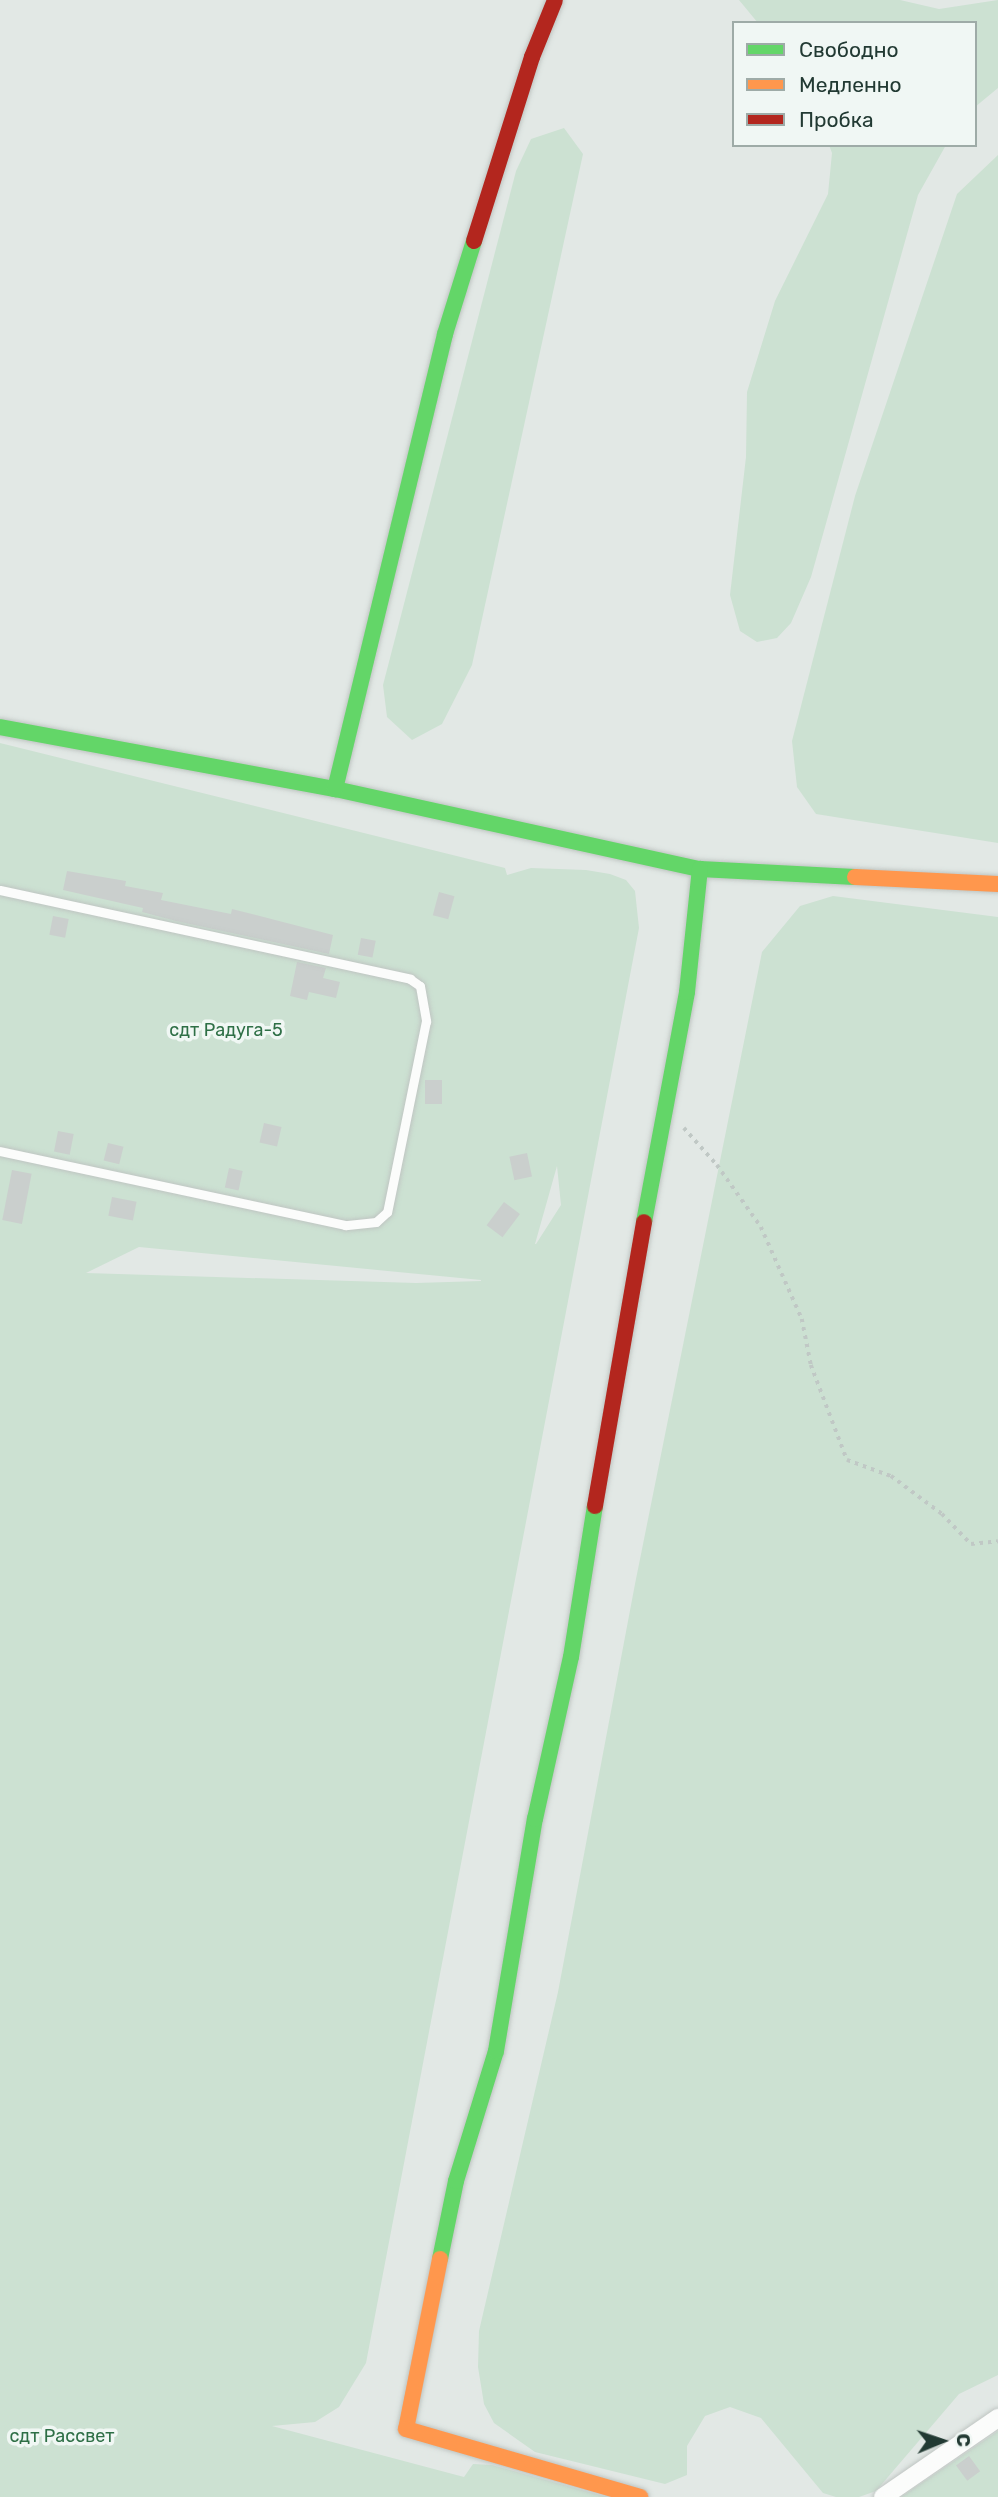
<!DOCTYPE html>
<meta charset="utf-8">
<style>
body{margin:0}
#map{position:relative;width:998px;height:2497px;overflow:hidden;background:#e2e8e5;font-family:Rubik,sans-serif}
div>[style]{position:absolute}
.green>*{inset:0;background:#cce1d2}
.building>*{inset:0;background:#cacfcd;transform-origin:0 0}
.path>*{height:3.5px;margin-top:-1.75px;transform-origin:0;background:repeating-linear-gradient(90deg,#c0c8c5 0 3.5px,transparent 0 8.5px)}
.roads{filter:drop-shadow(0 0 2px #bfc5c2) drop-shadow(0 0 2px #bfc5c2)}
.lane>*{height:9px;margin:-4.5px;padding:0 4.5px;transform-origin:4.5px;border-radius:4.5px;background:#fbfcfb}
.street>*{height:18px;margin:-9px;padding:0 9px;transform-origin:9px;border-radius:9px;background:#fbfcfb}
.fast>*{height:16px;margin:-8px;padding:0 8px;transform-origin:8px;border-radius:8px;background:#63d668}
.slow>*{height:16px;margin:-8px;padding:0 8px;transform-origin:8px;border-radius:8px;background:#ff974d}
.jam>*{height:16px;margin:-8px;padding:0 8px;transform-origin:8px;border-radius:8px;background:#b3261e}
span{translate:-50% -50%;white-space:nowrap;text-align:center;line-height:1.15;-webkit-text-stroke:7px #f0f7f4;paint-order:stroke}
.park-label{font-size:18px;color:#2e6f46}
.legend{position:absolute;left:732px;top:21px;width:245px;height:126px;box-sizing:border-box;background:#f0f7f4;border:2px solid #9eaba7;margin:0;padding:9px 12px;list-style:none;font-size:21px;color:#223a33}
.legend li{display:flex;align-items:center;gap:14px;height:35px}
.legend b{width:35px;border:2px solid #9eaba7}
.north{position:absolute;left:907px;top:2406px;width:70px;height:70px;-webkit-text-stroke:5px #f0f7f4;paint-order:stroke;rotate:88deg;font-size:19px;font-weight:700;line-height:28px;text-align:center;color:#223a33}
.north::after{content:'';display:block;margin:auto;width:24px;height:32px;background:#223a33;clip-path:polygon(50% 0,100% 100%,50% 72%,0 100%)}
</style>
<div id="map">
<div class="green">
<div style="clip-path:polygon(739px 0,900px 0,939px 9px,998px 0,998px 88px,975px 107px,975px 23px,758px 23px)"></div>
<div style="clip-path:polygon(564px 128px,583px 154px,472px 665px,442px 724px,412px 740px,387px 717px,383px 685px,516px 171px,531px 139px)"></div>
<div style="clip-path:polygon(829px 145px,946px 145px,918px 195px,811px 577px,791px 623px,777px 638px,757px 642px,740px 631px,730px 595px,746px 457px,747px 392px,775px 301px,828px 194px,832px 153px)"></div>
<div style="clip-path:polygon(998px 155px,998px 843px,816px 814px,797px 787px,792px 741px,855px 496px,957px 194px)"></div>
<div style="clip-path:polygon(evenodd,0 743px,505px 868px,507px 875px,531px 868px,586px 870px,610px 874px,626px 880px,635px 891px,639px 928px,366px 2363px,339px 2407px,315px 2422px,272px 2426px,464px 2477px,473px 2464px,492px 2465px,607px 2497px,0 2497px,0 743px,557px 1166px,561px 1205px,536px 1244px,535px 1244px,557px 1166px,0 743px,139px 1247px,481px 1280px,481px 1281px,416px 1283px,86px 1273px,139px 1247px)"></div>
<div style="clip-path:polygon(833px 896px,998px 917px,998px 2375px,959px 2394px,876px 2491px,859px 2497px,836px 2497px,823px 2493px,761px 2418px,730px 2407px,705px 2416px,687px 2446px,687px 2475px,665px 2484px,535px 2452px,494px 2423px,484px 2404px,478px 2367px,479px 2331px,558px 1992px,635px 1584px,762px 952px,800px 906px)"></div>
<div style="clip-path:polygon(998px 2431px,998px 2497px,901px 2497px)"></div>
</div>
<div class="building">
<div style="clip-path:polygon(67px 871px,126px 881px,125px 886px,163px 893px,161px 900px,231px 914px,232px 909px,252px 914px,333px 935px,329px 954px,176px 921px,142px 912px,143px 908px,63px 890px)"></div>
<div style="left:439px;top:892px;width:16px;height:24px;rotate:15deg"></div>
<div style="left:53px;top:916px;width:16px;height:19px;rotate:11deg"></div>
<div style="left:361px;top:938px;width:15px;height:17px;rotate:11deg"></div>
<div style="clip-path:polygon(297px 962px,326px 968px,323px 978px,340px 982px,336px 998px,309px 992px,307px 1000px,290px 996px)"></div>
<div style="left:425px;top:1080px;width:17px;height:24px"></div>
<div style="left:264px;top:1123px;width:18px;height:20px;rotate:13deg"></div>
<div style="left:58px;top:1131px;width:16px;height:21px;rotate:11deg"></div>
<div style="left:108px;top:1143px;width:16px;height:18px;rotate:14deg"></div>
<div style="left:527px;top:1153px;width:24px;height:18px;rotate:78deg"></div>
<div style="left:229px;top:1168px;width:14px;height:20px;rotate:12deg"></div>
<div style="left:12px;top:1170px;width:20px;height:51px;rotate:11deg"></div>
<div style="left:112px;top:1197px;width:25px;height:19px;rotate:11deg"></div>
<div style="left:504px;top:1202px;width:20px;height:29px;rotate:37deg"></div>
<div style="left:969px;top:2456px;width:19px;height:16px;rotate:54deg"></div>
</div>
<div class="path">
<div style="left:684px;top:1128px;width:50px;rotate:48.3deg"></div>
<div style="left:717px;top:1165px;width:76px;rotate:54.6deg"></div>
<div style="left:761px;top:1227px;width:101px;rotate:66deg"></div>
<div style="left:802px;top:1319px;width:47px;rotate:78.9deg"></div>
<div style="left:811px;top:1365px;width:102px;rotate:69.2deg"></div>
<div style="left:847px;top:1460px;width:47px;rotate:20deg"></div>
<div style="left:891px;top:1476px;width:64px;rotate:36.7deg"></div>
<div style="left:942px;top:1514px;width:42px;rotate:46deg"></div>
<div style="left:971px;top:1544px;width:27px;rotate:-6deg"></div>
</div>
<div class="roads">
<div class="lane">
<div style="left:0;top:890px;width:420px;rotate:12.2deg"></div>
<div style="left:410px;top:979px;width:12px;rotate:35deg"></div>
<div style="left:420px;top:986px;width:36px;rotate:80deg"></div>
<div style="left:426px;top:1021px;width:195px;rotate:101.5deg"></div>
<div style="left:387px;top:1212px;width:15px;rotate:138deg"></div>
<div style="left:376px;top:1222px;width:31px;rotate:174deg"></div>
<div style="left:345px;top:1225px;width:353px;rotate:-167.9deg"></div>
</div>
<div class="street">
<div style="left:883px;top:2497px;width:140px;rotate:-34.5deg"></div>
</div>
<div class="fast">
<div style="left:0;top:727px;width:341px;rotate:10.5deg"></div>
<div style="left:335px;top:789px;width:374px;rotate:12.4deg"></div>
<div style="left:700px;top:869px;width:155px;rotate:3deg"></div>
<div style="left:335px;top:789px;width:468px;rotate:-76.4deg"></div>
<div style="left:445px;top:334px;width:97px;rotate:-72.7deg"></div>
<div style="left:644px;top:1222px;width:234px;rotate:-79.4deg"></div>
<div style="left:687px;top:992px;width:124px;rotate:-84deg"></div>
<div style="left:440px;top:2259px;width:80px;rotate:-78.4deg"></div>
<div style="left:456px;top:2181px;width:136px;rotate:-72.9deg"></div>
<div style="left:496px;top:2051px;width:235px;rotate:-80.5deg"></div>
<div style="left:535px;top:1819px;width:166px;rotate:-77.5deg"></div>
<div style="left:571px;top:1657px;width:153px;rotate:-81deg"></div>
</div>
<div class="slow">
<div style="left:855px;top:877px;width:143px;rotate:2.8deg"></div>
<div style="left:440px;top:2259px;width:173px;rotate:101.3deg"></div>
<div style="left:406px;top:2429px;width:244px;rotate:16.2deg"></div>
</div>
<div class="jam">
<div style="left:474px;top:241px;width:193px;rotate:-72.5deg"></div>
<div style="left:532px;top:57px;width:61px;rotate:-68deg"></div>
<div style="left:595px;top:1506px;width:288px;rotate:-80.2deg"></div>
</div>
</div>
<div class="park-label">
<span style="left:226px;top:1030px">сдт Радуга-5</span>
<span style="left:62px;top:2436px">сдт Рассвет</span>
</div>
<ul class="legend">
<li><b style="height:9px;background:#63d668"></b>Свободно</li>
<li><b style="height:9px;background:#ff974d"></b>Медленно</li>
<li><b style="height:9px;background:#b3261e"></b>Пробка</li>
</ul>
<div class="north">С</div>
</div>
